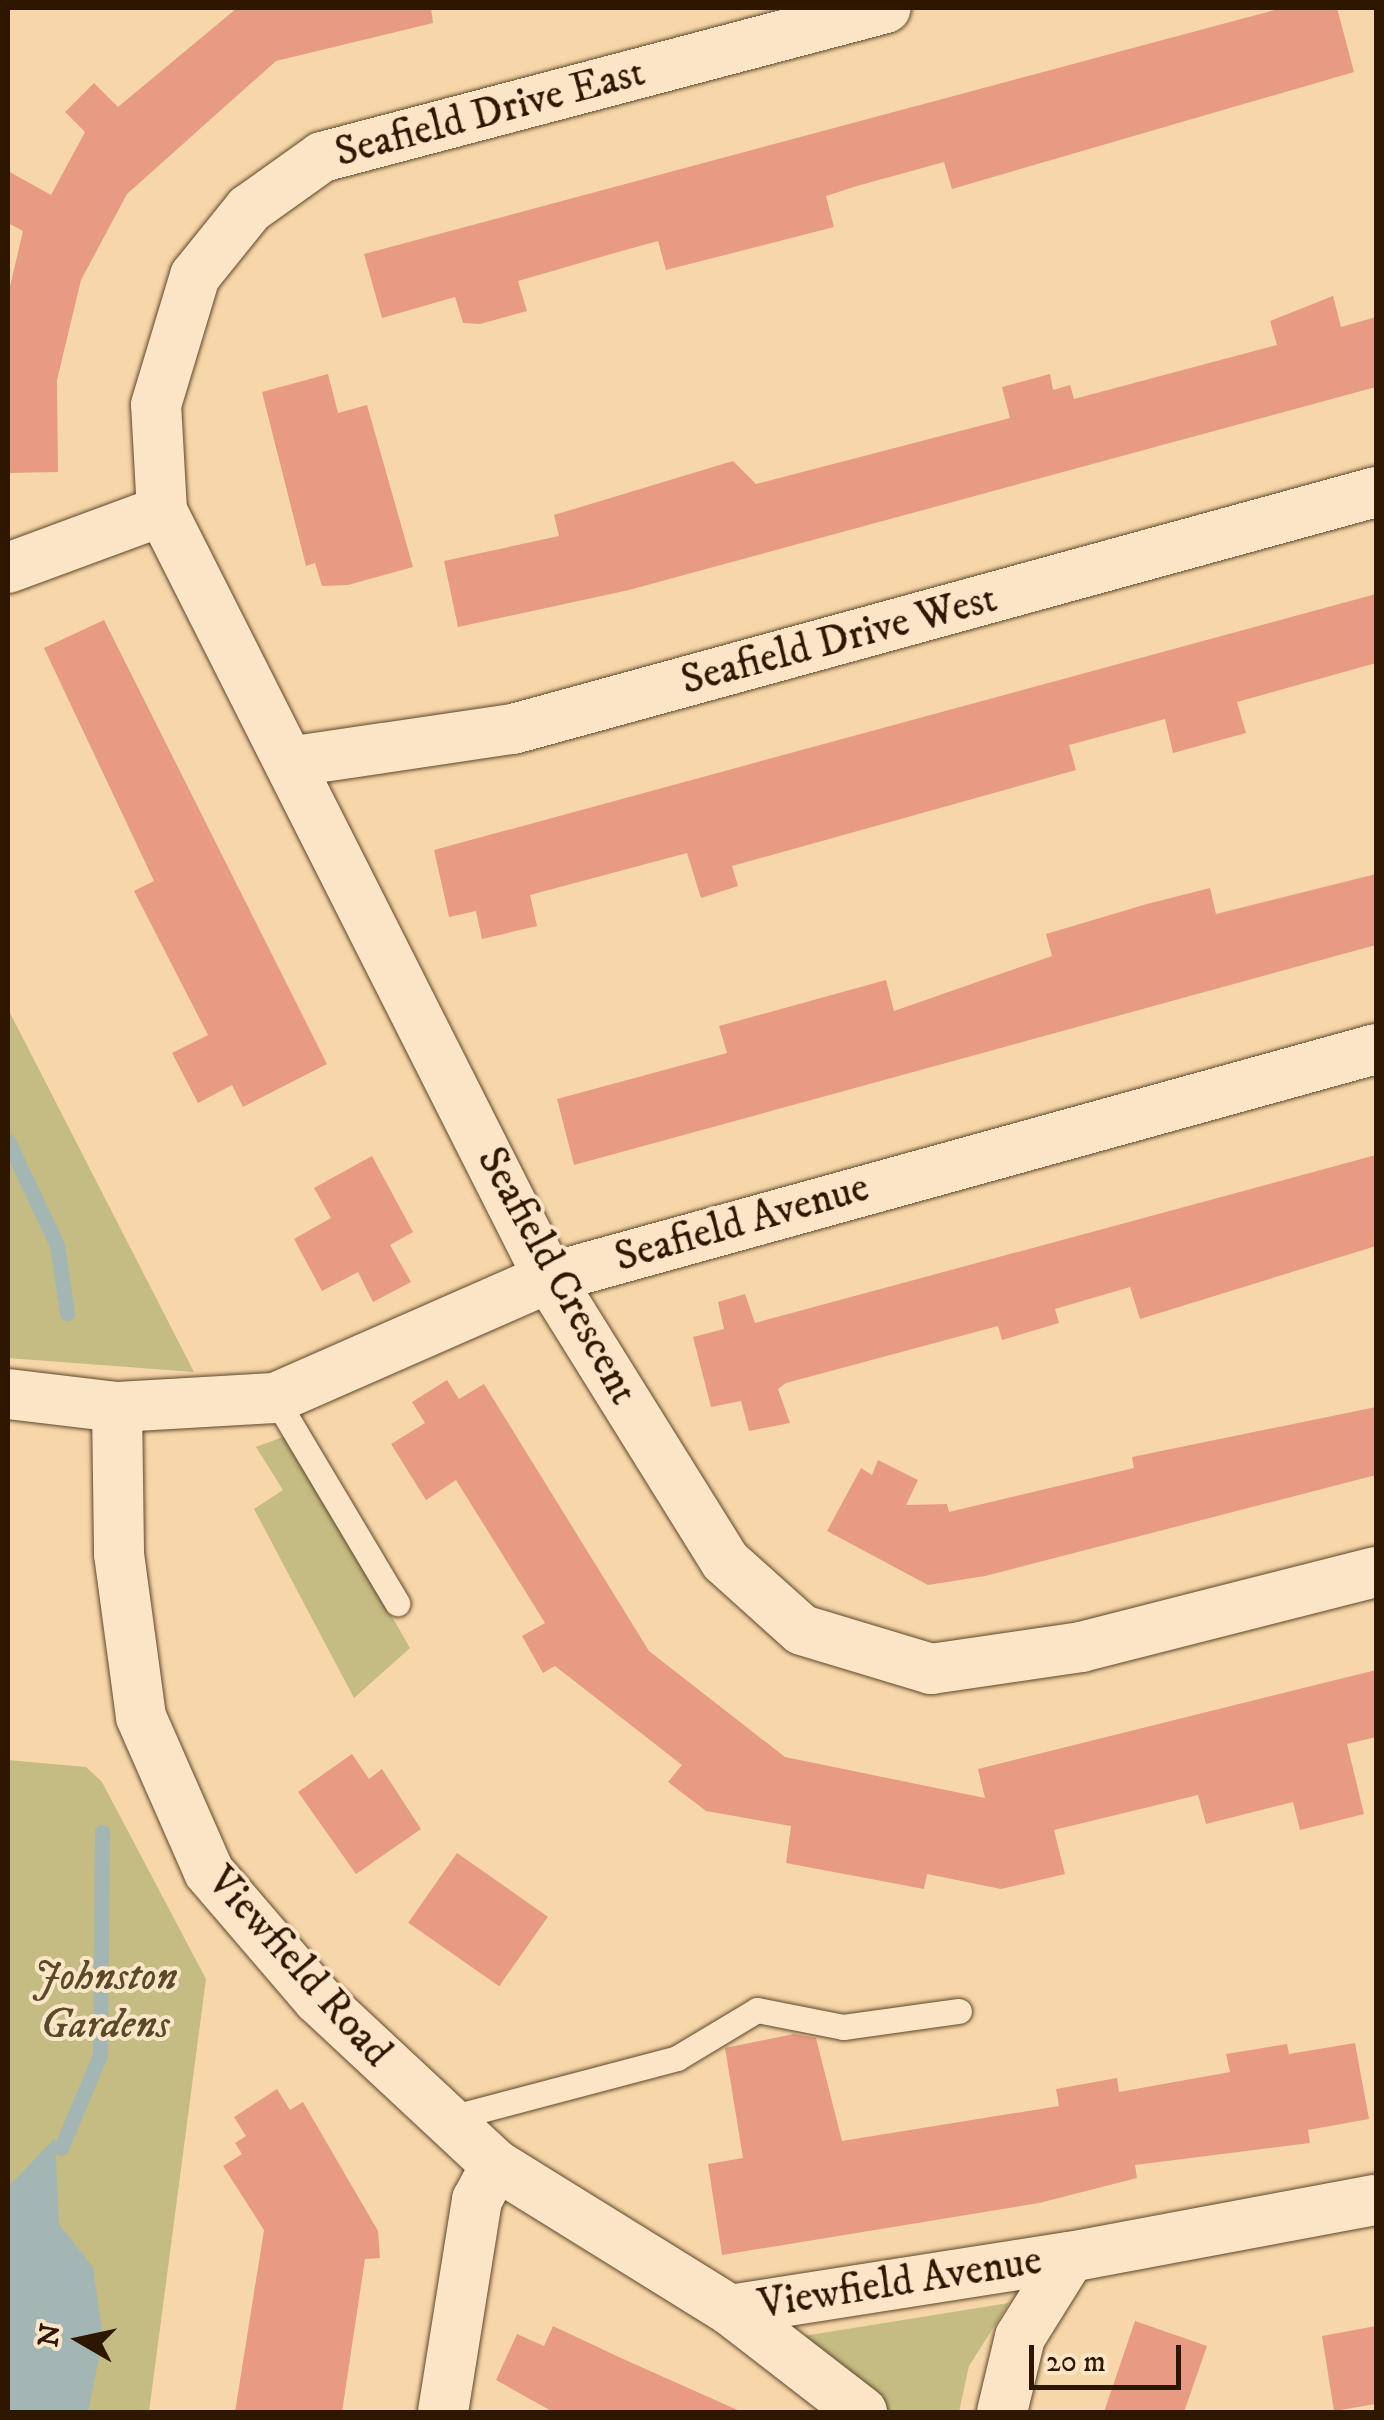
<!DOCTYPE html>
<style>
body{margin:0}
#map{position:relative;width:1384px;height:2420px;overflow:hidden;background:#f7d7a9;font-family:"IM FELL DW Pica",serif}
div>[style]{position:absolute}
.green>*{inset:0;background:#c4bc82}
.water>*{inset:0;background:#a3b6b4}
.stream>*{height:15px;margin:-7.5px;padding:0 7.5px;transform-origin:7.5px;border-radius:7.5px;background:#a3b6b4}
.building>*{inset:0;background:#e79b83;transform-origin:0 0}
.roads{filter:drop-shadow(0 0 2px #60472a) drop-shadow(0 0 2px #60472a)}
.lane>*{height:25px;margin:-12.5px;padding:0 12.5px;transform-origin:12.5px;border-radius:12.5px;background:#fae5c7}
.street>*{height:50px;margin:-25px;padding:0 25px;transform-origin:25px;border-radius:25px;background:#fae5c7}
span{translate:-50% -50%;white-space:nowrap;text-align:center;line-height:1.15;-webkit-text-stroke:8px #fae5c7;paint-order:stroke}
.street-label{font-size:42px;color:#2e1700}
.park-label{font-size:42px;color:#5b4927;font-style:italic}
.frame{position:absolute;inset:0;border:10px solid #2e1700;pointer-events:none}
.north{position:absolute;left:30px;top:2290px;width:100px;height:100px;-webkit-text-stroke:8px #fae5c7;paint-order:stroke;rotate:279deg;font-size:28px;font-weight:700;line-height:40px;text-align:center;color:#2e1700}
.north::after{content:'';display:block;margin:auto;width:35px;height:45px;background:#2e1700;clip-path:polygon(50% 0,100% 100%,50% 72%,0 100%)}
.scale{position:absolute;left:1029px;top:2345px;width:152px;height:45px;box-sizing:border-box;border:5px solid #2e1700;border-top:0;padding-left:12px;font-size:30px;line-height:35px;white-space:nowrap;color:#2e1700;-webkit-text-stroke:8px #fae5c7;paint-order:stroke}
</style>
<div id="map">
<div class="green">
<div style="clip-path:polygon(8px 1009px,194px 1372px,8px 1358px)"></div>
<div style="clip-path:polygon(288px 1435px,410px 1648px,354px 1698px,254px 1509px,283px 1490px,256px 1447px)"></div>
<div style="clip-path:polygon(8px 1760px,86px 1767px,102px 1782px,206px 1979px,149px 2412px,8px 2412px)"></div>
<div style="clip-path:polygon(1009px 2303px,969px 2366px,959px 2412px,863px 2412px,766px 2342px)"></div>
</div>
<div class="water">
<div style="clip-path:polygon(55px 2138px,59px 2224px,93px 2267px,103px 2338px,88px 2412px,8px 2412px,8px 2187px)"></div>
</div>
<div class="stream">
<div style="left:8px;top:1141px;width:115px;rotate:64.8deg"></div>
<div style="left:57px;top:1245px;width:69px;rotate:81.6deg"></div>
<div style="left:61px;top:2148px;width:101px;rotate:-67.2deg"></div>
<div style="left:100px;top:2055px;width:223px;rotate:-89.5deg"></div>
</div>
<div class="building">
<div style="clip-path:polygon(237px 8px,431px 8px,433px 23px,276px 61px,127px 194px,81px 280px,57px 380px,58px 472px,8px 473px,8px 295px,23px 231px,8px 223px,8px 171px,51px 195px,85px 132px,65px 112px,94px 83px,118px 107px)"></div>
<div style="clip-path:polygon(1282px 8px,1337px 8px,1354px 72px,952px 189px,944px 162px,857px 186px,826px 196px,834px 227px,666px 270px,658px 241px,618px 252px,518px 281px,527px 311px,480px 324px,463px 323px,455px 297px,382px 318px,364px 254px)"></div>
<div style="clip-path:polygon(1333px 296px,1341px 327px,1376px 317px,1376px 387px,629px 590px,458px 627px,444px 561px,559px 536px,554px 515px,733px 461px,756px 484px,1010px 418px,1002px 387px,1050px 374px,1053px 390px,1070px 385px,1074px 399px,1277px 345px,1270px 321px)"></div>
<div style="clip-path:polygon(328px 374px,338px 413px,367px 405px,413px 567px,348px 585px,322px 586px,315px 563px,306px 566px,262px 392px)"></div>
<div style="clip-path:polygon(1376px 594px,1376px 663px,1237px 702px,1246px 733px,1173px 753px,1165px 719px,1069px 745px,1076px 770px,732px 866px,738px 886px,701px 898px,687px 853px,530px 895px,537px 926px,482px 939px,476px 911px,449px 917px,434px 850px)"></div>
<div style="clip-path:polygon(104px 620px,327px 1064px,243px 1107px,232px 1085px,198px 1103px,172px 1053px,208px 1035px,134px 891px,154px 881px,44px 648px)"></div>
<div style="clip-path:polygon(1376px 874px,1376px 945px,574px 1165px,557px 1099px,727px 1053px,719px 1026px,886px 980px,894px 1011px,1052px 956px,1046px 934px,1147px 904px,1210px 888px,1216px 914px)"></div>
<div style="clip-path:polygon(1376px 1155px,1376px 1246px,1140px 1319px,1130px 1287px,1055px 1309px,1059px 1323px,1002px 1340px,998px 1326px,786px 1383px,778px 1389px,790px 1423px,749px 1431px,741px 1401px,711px 1407px,693px 1337px,724px 1329px,718px 1302px,745px 1294px,755px 1323px)"></div>
<div style="clip-path:polygon(372px 1156px,413px 1232px,390px 1245px,411px 1282px,373px 1302px,358px 1272px,322px 1291px,294px 1239px,331px 1218px,314px 1188px)"></div>
<div style="clip-path:polygon(447px 1380px,459px 1399px,484px 1384px,649px 1651px,785px 1757px,985px 1798px,978px 1769px,1376px 1670px,1376px 1737px,1347px 1744px,1364px 1814px,1300px 1830px,1293px 1802px,1206px 1824px,1198px 1795px,1054px 1830px,1065px 1874px,1001px 1889px,927px 1874px,924px 1889px,786px 1863px,791px 1826px,706px 1811px,668px 1782px,682px 1765px,555px 1666px,543px 1673px,522px 1636px,545px 1623px,456px 1480px,426px 1500px,391px 1444px,425px 1423px,412px 1402px)"></div>
<div style="clip-path:polygon(1376px 1407px,1376px 1475px,985px 1576px,928px 1585px,827px 1531px,861px 1468px,872px 1475px,878px 1460px,918px 1480px,906px 1505px,947px 1504px,949px 1512px,1134px 1468px,1132px 1457px)"></div>
<div style="clip-path:polygon(352px 1754px,369px 1779px,382px 1769px,421px 1829px,356px 1874px,298px 1792px)"></div>
<div style="left:457px;top:1853px;width:111px;height:85px;rotate:35deg"></div>
<div style="clip-path:polygon(794px 2034px,816px 2038px,842px 2141px,1059px 2106px,1056px 2089px,1117px 2078px,1119px 2092px,1230px 2072px,1226px 2054px,1287px 2044px,1289px 2054px,1355px 2043px,1369px 2119px,1308px 2130px,1310px 2143px,1135px 2165px,1137px 2178px,1039px 2203px,722px 2255px,708px 2164px,743px 2158px,725px 2048px)"></div>
<div style="clip-path:polygon(277px 2089px,290px 2110px,303px 2102px,378px 2231px,380px 2258px,365px 2259px,342px 2412px,235px 2412px,264px 2230px,223px 2166px,242px 2154px,235px 2143px,246px 2136px,234px 2117px)"></div>
<div style="clip-path:polygon(1135px 2321px,1207px 2346px,1184px 2412px,1104px 2412px)"></div>
<div style="clip-path:polygon(553px 2326px,621px 2358px,742px 2412px,553px 2412px,496px 2380px,517px 2334px,544px 2346px)"></div>
<div style="clip-path:polygon(1376px 2326px,1376px 2404px,1334px 2411px,1322px 2336px)"></div>
</div>
<div class="roads">
<div class="lane">
<div style="left:275px;top:1398px;width:239px;rotate:59.2deg"></div>
<div style="left:443px;top:2120px;width:242px;rotate:-14.8deg"></div>
<div style="left:677px;top:2058px;width:93px;rotate:-31deg"></div>
<div style="left:757px;top:2010px;width:88px;rotate:11.2deg"></div>
<div style="left:843px;top:2027px;width:117px;rotate:-7.9deg"></div>
</div>
<div class="street">
<div style="left:162px;top:511px;width:106px;rotate:-93.2deg"></div>
<div style="left:156px;top:405px;width:135px;rotate:-73.2deg"></div>
<div style="left:195px;top:276px;width:86px;rotate:-51.1deg"></div>
<div style="left:249px;top:209px;width:90px;rotate:-35.5deg"></div>
<div style="left:322px;top:157px;width:583px;rotate:-14.8deg"></div>
<div style="left:8px;top:568px;width:164px;rotate:-20.3deg"></div>
<div style="left:162px;top:511px;width:859px;rotate:63.23deg"></div>
<div style="left:549px;top:1278px;width:333px;rotate:58.1deg"></div>
<div style="left:725px;top:1561px;width:103px;rotate:41.9deg"></div>
<div style="left:802px;top:1630px;width:135px;rotate:16.8deg"></div>
<div style="left:931px;top:1669px;width:152px;rotate:-8.3deg"></div>
<div style="left:1081px;top:1647px;width:304px;rotate:-14.3deg"></div>
<div style="left:295px;top:761px;width:220px;rotate:-8.4deg"></div>
<div style="left:513px;top:729px;width:895px;rotate:-15.36deg"></div>
<div style="left:8px;top:1394px;width:110px;rotate:6.8deg"></div>
<div style="left:117px;top:1407px;width:147px;rotate:89.2deg"></div>
<div style="left:119px;top:1554px;width:164px;rotate:82.3deg"></div>
<div style="left:141px;top:1717px;width:169px;rotate:66.3deg"></div>
<div style="left:209px;top:1872px;width:167px;rotate:49.4deg"></div>
<div style="left:318px;top:1999px;width:243px;rotate:43deg"></div>
<div style="left:496px;top:2165px;width:275px;rotate:31.8deg"></div>
<div style="left:730px;top:2310px;width:167px;rotate:37.7deg"></div>
<div style="left:117px;top:1407px;width:158px;rotate:-3.3deg"></div>
<div style="left:275px;top:1398px;width:299px;rotate:-23.7deg"></div>
<div style="left:549px;top:1278px;width:858px;rotate:-15.48deg"></div>
<div style="left:730px;top:2310px;width:344px;rotate:-8.9deg"></div>
<div style="left:443px;top:2412px;width:215px;rotate:-80.9deg"></div>
<div style="left:477px;top:2200px;width:40px;rotate:-62deg"></div>
<div style="left:1002px;top:2412px;width:77px;rotate:-76.5deg"></div>
<div style="left:1020px;top:2337px;width:94px;rotate:-58deg"></div>
<div style="left:1070px;top:2257px;width:311px;rotate:-10.6deg"></div>
</div>
</div>
<div class="street-label">
<span style="left:490px;top:113px;rotate:-15deg">Seafield Drive East</span>
<span style="left:839px;top:640px;rotate:-15deg">Seafield Drive West</span>
<span style="left:742px;top:1223px;rotate:-16deg">Seafield Avenue</span>
<span style="left:557px;top:1276px;rotate:61deg">Seafield Crescent</span>
<span style="left:299px;top:1967px;rotate:48deg">Viewfield Road</span>
<span style="left:900px;top:2283px;rotate:-9deg">Viewfield Avenue</span>
</div>
<div class="park-label">
<span style="left:105px;top:2001px">Johnston<br>Gardens</span>
</div>
<div class="frame"></div>
<div class="north">N</div>
<div class="scale">20 m</div>
</div>
